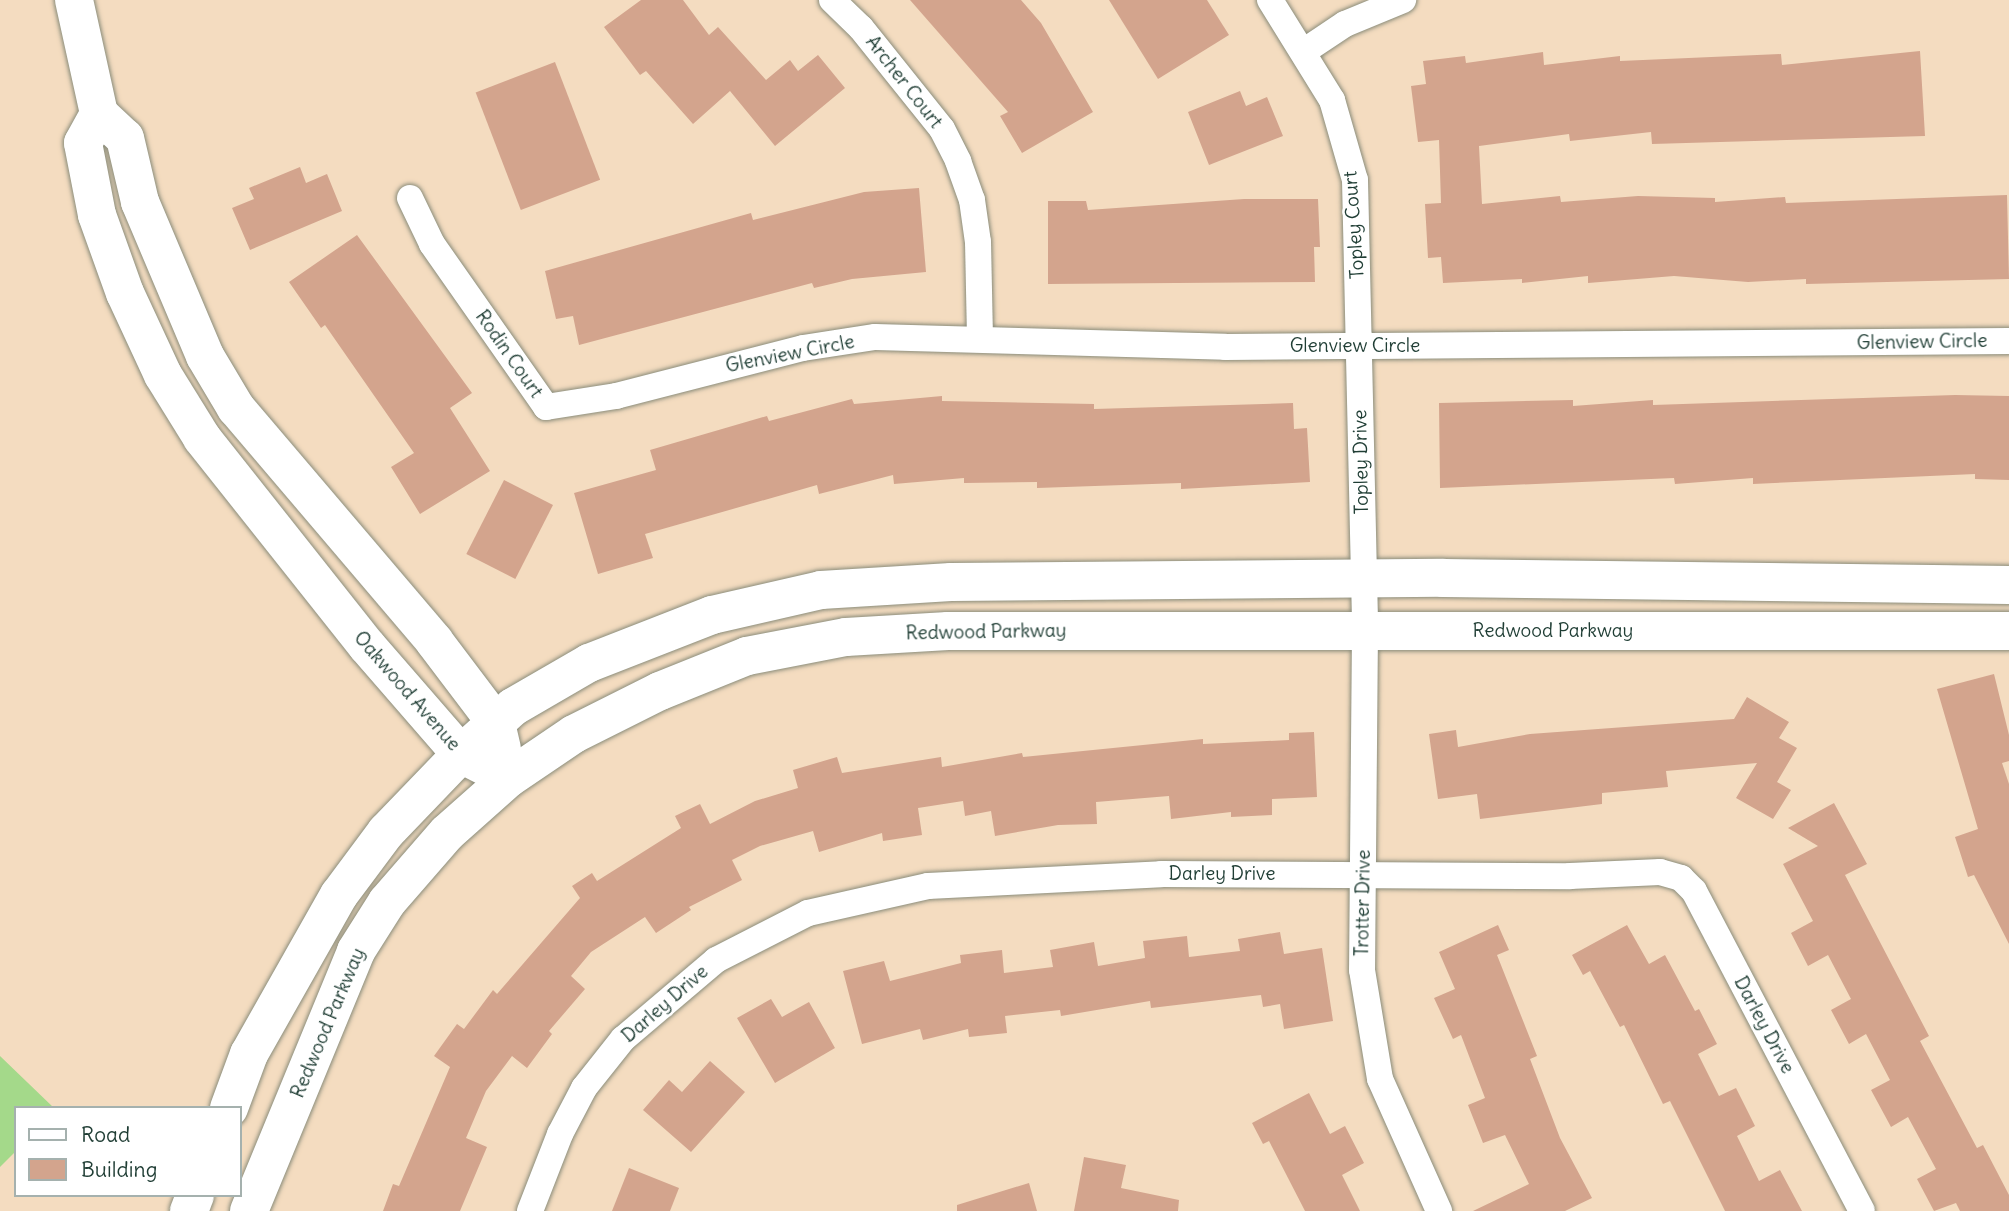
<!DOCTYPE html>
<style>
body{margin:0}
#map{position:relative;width:2009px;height:1211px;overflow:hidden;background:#f4dcc0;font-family:Delius,sans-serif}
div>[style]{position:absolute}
.green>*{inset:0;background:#a4d98a}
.building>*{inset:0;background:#d3a48d;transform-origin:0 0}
.roads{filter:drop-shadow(0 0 2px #8a8c7a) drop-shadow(0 0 2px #8a8c7a)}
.street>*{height:26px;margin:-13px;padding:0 13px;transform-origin:13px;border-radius:13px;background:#fff}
.secondary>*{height:38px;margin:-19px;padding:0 19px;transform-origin:19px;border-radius:19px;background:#fff}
span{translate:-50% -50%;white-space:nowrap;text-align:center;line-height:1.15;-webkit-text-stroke:5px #fff;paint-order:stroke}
.street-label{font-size:19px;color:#1f3d34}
.legend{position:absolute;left:14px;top:1106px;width:228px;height:91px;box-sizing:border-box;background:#fff;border:2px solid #a5b1ae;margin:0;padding:9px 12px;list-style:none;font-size:21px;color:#1f3d34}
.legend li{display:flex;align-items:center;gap:14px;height:35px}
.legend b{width:35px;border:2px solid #a5b1ae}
</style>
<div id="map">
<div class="green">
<div style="clip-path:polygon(0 1056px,54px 1108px,16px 1108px,16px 1151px,0 1167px)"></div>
</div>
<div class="building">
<div style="clip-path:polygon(641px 0,683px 0,709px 35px,718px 27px,766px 80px,790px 60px,798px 71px,818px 55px,845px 88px,775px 146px,730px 91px,693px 124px,646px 71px,640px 75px,604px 27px)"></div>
<div style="clip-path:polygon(910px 0,1021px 0,1041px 23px,1093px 112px,1022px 153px,1000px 116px,1008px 112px)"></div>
<div style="clip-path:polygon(1109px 0,1207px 0,1229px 35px,1158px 79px)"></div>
<div style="clip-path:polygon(1920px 51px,1925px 136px,1652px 144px,1651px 132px,1570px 141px,1569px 134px,1479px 146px,1482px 204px,1560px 196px,1561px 202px,1638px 196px,1715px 198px,1715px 202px,1785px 197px,1786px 203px,2007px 195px,2009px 279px,1806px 284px,1806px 279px,1748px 282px,1674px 276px,1588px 283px,1588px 276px,1522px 283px,1522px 279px,1443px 283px,1441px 257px,1428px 258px,1425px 204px,1441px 203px,1439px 140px,1418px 142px,1411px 86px,1426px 84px,1423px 61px,1465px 56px,1466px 63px,1543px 52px,1544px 65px,1620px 56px,1620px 61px,1781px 54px,1782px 65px)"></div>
<div style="left:555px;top:62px;width:126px;height:85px;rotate:69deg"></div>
<div style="clip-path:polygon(1240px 91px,1246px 106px,1267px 97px,1283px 136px,1209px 165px,1188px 112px)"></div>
<div style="clip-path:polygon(300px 167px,306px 183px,327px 174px,342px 211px,250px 250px,232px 208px,254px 199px,249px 188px)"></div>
<div style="clip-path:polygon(919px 188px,926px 272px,852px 279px,814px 288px,812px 283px,579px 345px,573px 316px,556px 319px,545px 271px,751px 213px,753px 220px,864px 192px)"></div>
<div style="clip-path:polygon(1244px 199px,1318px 199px,1320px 247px,1314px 247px,1315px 282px,1048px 284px,1048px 201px,1086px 201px,1088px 210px)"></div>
<div style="clip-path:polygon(357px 235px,472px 393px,450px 408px,490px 471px,420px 514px,391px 467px,414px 453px,325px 325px,321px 328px,289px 282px)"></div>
<div style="clip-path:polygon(1955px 395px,2009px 396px,2009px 480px,1975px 479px,1975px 474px,1753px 484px,1753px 478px,1675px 484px,1674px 478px,1440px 488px,1439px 403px,1573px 400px,1573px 406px,1653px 400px,1653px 405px)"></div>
<div style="clip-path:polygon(942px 396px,942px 401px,1094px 404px,1094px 409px,1293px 403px,1294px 429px,1307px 428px,1310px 482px,1181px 489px,1181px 483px,1037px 488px,1037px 482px,964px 483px,964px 478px,894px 484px,893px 475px,819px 494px,817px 485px,645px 534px,653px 558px,598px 574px,574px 493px,656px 470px,650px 450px,767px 416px,769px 421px,852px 399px,854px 404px)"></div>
<div style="left:504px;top:480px;width:55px;height:83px;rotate:27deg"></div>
<div style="clip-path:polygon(1994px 674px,2009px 735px,2009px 761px,2002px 763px,2009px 784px,2009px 944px,1974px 875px,1968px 877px,1955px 837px,1978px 829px,1937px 689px)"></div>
<div style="clip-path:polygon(1747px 697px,1789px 722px,1779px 738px,1797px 748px,1777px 782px,1791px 790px,1773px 819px,1736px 798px,1757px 763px,1666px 771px,1668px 787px,1602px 793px,1602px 804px,1480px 819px,1477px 794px,1438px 799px,1429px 734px,1456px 730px,1458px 747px,1530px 734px,1734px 719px)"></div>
<div style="clip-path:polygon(1314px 732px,1317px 797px,1272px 799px,1272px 815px,1231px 817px,1231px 812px,1171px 819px,1169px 796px,1096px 802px,1097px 824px,1058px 825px,995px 836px,991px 811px,965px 816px,963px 801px,918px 808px,922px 835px,883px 841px,882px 833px,819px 852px,813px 831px,760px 846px,732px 860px,742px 880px,689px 907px,691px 910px,656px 933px,645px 917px,591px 952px,571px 976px,585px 989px,549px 1031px,552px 1034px,527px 1068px,512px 1056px,486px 1091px,466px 1138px,487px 1147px,460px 1211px,383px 1211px,393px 1184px,399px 1186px,450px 1067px,434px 1056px,457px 1024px,464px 1029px,493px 990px,497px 994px,580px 898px,572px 886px,592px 873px,597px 881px,681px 828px,675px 816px,700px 804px,710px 824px,755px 801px,798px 788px,793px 770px,837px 757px,842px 773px,941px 757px,942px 767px,1022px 753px,1023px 757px,1203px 739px,1203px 744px,1289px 740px,1289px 733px)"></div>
<div style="clip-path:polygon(1834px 803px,1867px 864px,1845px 875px,1929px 1036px,1920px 1041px,1977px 1148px,1983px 1145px,2009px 1195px,2009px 1211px,1960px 1211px,1956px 1203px,1934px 1211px,1917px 1179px,1936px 1169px,1908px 1117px,1891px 1127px,1871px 1090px,1890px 1080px,1866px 1034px,1849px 1044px,1831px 1010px,1851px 999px,1828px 955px,1808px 966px,1791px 933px,1813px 921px,1783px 864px,1818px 846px,1788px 828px)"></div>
<div style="clip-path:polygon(1498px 925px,1509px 950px,1497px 955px,1537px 1056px,1530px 1059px,1560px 1138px,1592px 1198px,1565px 1211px,1473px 1211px,1529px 1184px,1505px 1135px,1483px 1143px,1468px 1105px,1485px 1098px,1461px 1035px,1453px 1039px,1434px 998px,1455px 989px,1439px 952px)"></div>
<div style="clip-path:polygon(1627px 925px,1649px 964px,1665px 955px,1695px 1011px,1699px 1009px,1717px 1044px,1698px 1054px,1719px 1096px,1736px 1088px,1755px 1126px,1737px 1136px,1759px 1181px,1780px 1170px,1802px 1211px,1725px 1211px,1670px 1101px,1663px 1104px,1624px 1025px,1620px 1027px,1590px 971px,1583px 975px,1572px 955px)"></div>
<div style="clip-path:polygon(1280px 932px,1284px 954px,1322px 948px,1333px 1021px,1284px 1029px,1280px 1004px,1263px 1007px,1261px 995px,1151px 1008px,1150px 1001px,1061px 1016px,1060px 1010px,1005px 1016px,1007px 1033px,969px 1037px,968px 1029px,923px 1040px,920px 1029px,862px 1044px,843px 971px,884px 961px,890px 981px,961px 963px,960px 955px,1002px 950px,1004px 973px,1053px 967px,1050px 950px,1094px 942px,1098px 966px,1145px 958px,1143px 941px,1187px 936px,1189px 957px,1240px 951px,1238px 939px)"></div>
<div style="clip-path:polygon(771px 999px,782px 1017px,809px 1002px,835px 1048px,775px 1083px,737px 1018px)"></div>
<div style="clip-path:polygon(710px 1061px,745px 1092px,691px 1152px,643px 1110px,669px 1080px,682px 1092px)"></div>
<div style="clip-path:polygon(1309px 1093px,1330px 1134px,1345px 1126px,1364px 1163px,1342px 1175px,1360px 1211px,1305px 1211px,1269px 1141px,1263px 1144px,1252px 1123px)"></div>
<div style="clip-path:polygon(1084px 1157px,1126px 1165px,1121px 1188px,1179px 1200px,1178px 1211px,1074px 1211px)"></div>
<div style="clip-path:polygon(629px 1168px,679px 1188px,670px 1211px,612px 1211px)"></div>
<div style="clip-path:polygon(1029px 1183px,1037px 1211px,957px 1211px,957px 1205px)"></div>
</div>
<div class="roads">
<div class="street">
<div style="left:832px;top:0;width:40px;rotate:44deg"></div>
<div style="left:861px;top:28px;width:129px;rotate:51.3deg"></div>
<div style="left:942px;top:129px;width:36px;rotate:63deg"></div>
<div style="left:958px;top:161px;width:41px;rotate:70.3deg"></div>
<div style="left:972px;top:200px;width:42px;rotate:81.9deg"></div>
<div style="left:978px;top:242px;width:97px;rotate:88.8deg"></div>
<div style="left:1270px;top:0;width:118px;rotate:58.2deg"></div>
<div style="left:1332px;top:100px;width:83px;rotate:74deg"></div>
<div style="left:1355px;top:180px;width:450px;rotate:88.7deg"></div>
<div style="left:1365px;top:630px;width:340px;rotate:90.5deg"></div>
<div style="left:1362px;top:970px;width:110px;rotate:80.6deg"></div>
<div style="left:1380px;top:1079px;width:145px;rotate:65.9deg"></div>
<div style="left:1306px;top:50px;width:47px;rotate:-33.7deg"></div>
<div style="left:1345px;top:24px;width:63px;rotate:-22.5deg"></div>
<div style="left:410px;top:198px;width:51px;rotate:64.4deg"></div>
<div style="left:432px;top:244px;width:199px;rotate:55deg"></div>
<div style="left:546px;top:407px;width:71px;rotate:-8.9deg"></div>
<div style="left:616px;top:396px;width:193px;rotate:-14.4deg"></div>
<div style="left:803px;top:348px;width:73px;rotate:-8.7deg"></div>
<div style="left:875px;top:337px;width:350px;rotate:1.6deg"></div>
<div style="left:1225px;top:347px;width:784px;rotate:-0.44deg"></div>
<div style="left:530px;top:1211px;width:83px;rotate:-68.7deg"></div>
<div style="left:560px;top:1134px;width:52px;rotate:-62.4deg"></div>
<div style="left:584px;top:1088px;width:63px;rotate:-51.5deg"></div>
<div style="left:623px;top:1039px;width:122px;rotate:-40.3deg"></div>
<div style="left:716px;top:960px;width:103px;rotate:-27.1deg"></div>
<div style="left:808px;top:913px;width:123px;rotate:-12.7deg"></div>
<div style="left:928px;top:886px;width:233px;rotate:-2.9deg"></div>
<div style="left:1161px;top:874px;width:409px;rotate:0.3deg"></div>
<div style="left:1570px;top:876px;width:90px;rotate:-2.5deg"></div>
<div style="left:1660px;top:872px;width:22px;rotate:16deg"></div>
<div style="left:1681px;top:878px;width:18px;rotate:45deg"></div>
<div style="left:1694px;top:891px;width:361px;rotate:62.3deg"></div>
</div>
<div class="secondary">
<div style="left:74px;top:0;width:117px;rotate:77.6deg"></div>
<div style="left:99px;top:114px;width:35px;rotate:43deg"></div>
<div style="left:125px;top:138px;width:66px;rotate:76.8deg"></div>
<div style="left:140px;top:202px;width:167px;rotate:67.1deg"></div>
<div style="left:205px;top:356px;width:61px;rotate:59.2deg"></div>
<div style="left:236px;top:408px;width:306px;rotate:49.6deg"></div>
<div style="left:434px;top:641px;width:103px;rotate:52.9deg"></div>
<div style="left:496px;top:723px;width:26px;rotate:77deg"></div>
<div style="left:99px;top:114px;width:33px;rotate:119deg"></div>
<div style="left:83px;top:143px;width:73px;rotate:79deg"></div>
<div style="left:97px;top:215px;width:83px;rotate:70.3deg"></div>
<div style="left:125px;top:293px;width:90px;rotate:65.1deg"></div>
<div style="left:163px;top:375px;width:74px;rotate:58.2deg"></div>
<div style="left:202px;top:438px;width:265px;rotate:51.6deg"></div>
<div style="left:367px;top:646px;width:143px;rotate:49deg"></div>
<div style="left:461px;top:754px;width:27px;rotate:27deg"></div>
<div style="left:229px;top:1108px;width:58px;rotate:-69.7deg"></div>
<div style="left:249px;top:1054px;width:183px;rotate:-60.5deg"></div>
<div style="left:339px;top:895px;width:79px;rotate:-53.3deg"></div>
<div style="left:386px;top:832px;width:108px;rotate:-46.1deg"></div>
<div style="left:461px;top:754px;width:70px;rotate:-42.1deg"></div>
<div style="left:513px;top:707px;width:88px;rotate:-30.1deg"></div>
<div style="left:589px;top:663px;width:132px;rotate:-21.3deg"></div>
<div style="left:712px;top:615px;width:112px;rotate:-12.9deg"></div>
<div style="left:821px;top:590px;width:130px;rotate:-3.5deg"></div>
<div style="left:951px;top:582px;width:492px;rotate:-0.5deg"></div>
<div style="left:1443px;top:578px;width:566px;rotate:0.71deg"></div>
<div style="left:189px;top:1211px;width:17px;rotate:-69deg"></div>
<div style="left:249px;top:1211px;width:281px;rotate:-67.6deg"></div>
<div style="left:356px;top:951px;width:58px;rotate:-57.7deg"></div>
<div style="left:387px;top:902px;width:91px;rotate:-49deg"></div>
<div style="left:447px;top:833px;width:83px;rotate:-41.6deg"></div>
<div style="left:509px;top:778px;width:78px;rotate:-34.1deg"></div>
<div style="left:574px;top:734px;width:96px;rotate:-26.6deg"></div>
<div style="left:660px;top:691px;width:94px;rotate:-21.9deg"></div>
<div style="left:747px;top:656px;width:101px;rotate:-10.9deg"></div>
<div style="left:846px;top:637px;width:102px;rotate:-3.4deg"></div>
<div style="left:948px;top:631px;width:1061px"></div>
</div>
</div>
<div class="street-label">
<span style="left:904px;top:82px;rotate:52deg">Archer Court</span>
<span style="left:1354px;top:225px;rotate:-94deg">Topley Court</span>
<span style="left:1922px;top:342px;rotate:-1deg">Glenview Circle</span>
<span style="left:1355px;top:346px">Glenview Circle</span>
<span style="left:509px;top:354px;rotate:55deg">Rodin Court</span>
<span style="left:790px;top:354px;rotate:-11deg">Glenview Circle</span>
<span style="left:1361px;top:462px;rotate:-91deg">Topley Drive</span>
<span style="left:1553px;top:631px">Redwood Parkway</span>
<span style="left:986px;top:632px;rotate:-1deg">Redwood Parkway</span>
<span style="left:407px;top:691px;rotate:49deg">Oakwood Avenue</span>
<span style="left:1222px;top:874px">Darley Drive</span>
<span style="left:1363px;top:903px;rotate:-89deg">Trotter Drive</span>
<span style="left:665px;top:1004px;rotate:-41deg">Darley Drive</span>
<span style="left:328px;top:1023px;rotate:-67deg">Redwood Parkway</span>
<span style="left:1764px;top:1025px;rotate:62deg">Darley Drive</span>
</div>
<ul class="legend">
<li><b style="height:9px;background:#fff"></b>Road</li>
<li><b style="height:19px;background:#d3a48d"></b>Building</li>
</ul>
</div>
